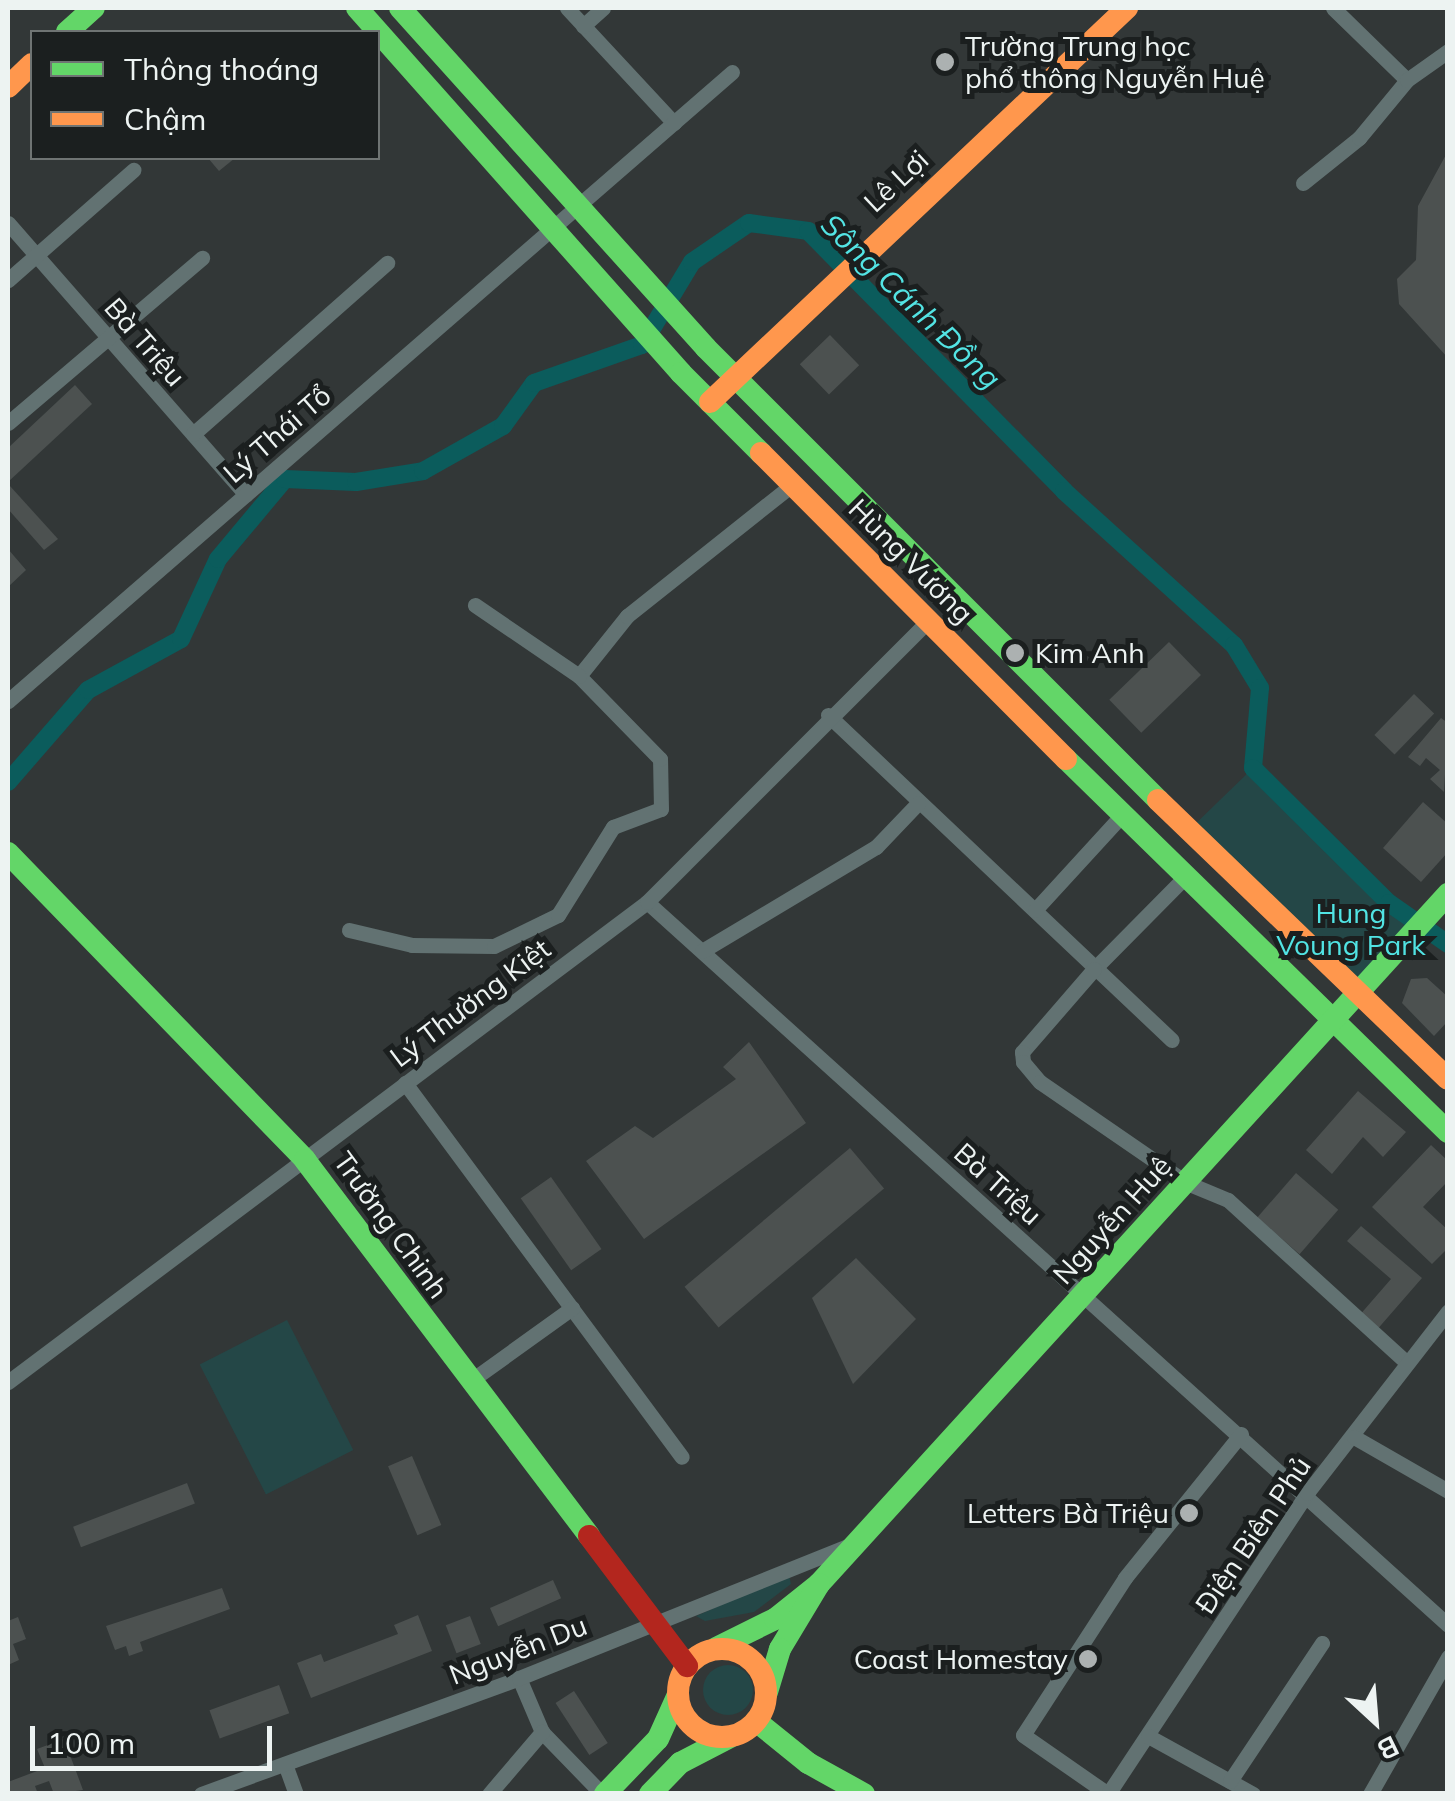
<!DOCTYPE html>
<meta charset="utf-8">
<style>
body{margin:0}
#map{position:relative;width:1455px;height:1801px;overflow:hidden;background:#323737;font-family:Mulish,sans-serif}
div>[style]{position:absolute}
.green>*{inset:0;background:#244747;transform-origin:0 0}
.round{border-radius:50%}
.canal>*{height:18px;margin:-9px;padding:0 9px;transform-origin:9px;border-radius:9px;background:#0b5c5c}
.building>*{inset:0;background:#4c5150;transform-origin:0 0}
.street>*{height:15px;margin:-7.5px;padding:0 7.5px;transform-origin:7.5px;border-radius:7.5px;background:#627272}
.fast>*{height:22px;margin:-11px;padding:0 11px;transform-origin:11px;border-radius:11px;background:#63d668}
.slow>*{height:22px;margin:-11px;padding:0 11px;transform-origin:11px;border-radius:11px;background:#ff974d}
.slow>.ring{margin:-11px;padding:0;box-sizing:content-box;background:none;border:22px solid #ff974d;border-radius:50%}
.jam>*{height:22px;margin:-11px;padding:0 11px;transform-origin:11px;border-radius:11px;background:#b3261e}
.dots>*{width:28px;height:28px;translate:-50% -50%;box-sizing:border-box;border:5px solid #1b1f1f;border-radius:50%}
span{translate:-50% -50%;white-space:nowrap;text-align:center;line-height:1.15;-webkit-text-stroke:10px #1b1f1f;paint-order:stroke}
.poi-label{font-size:28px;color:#edf3f2}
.left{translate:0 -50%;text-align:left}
.right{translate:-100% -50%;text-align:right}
.street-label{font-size:28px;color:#edf3f2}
.park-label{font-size:28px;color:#51e3e3}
.water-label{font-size:30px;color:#53e4e4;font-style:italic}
.frame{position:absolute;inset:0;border:10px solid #edf3f2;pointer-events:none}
.legend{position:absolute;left:30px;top:30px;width:350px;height:130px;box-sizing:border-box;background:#1b1f1f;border:2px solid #6f7473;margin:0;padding:12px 18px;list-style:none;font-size:30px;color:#edf3f2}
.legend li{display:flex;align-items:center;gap:20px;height:50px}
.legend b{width:50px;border:2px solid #6f7473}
.north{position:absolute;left:1325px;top:1671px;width:100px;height:100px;-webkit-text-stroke:8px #1b1f1f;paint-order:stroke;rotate:154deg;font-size:28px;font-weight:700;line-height:40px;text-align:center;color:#edf3f2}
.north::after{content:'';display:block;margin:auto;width:35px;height:45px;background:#edf3f2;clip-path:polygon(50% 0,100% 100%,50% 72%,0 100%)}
.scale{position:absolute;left:30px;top:1726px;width:242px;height:45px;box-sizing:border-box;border:5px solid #edf3f2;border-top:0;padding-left:12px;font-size:30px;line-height:35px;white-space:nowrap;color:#edf3f2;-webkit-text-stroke:8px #1b1f1f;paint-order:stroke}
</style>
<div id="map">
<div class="green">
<div style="clip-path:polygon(1253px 768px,1351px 868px,1421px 923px,1357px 994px,1189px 830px)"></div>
<div style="left:287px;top:1320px;width:146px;height:98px;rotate:63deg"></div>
<div style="clip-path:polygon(789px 1575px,791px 1584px,754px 1612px,705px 1621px,696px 1616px)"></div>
<div class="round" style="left:703px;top:1665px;width:50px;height:50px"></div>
</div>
<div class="canal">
<div style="left:8px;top:782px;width:122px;rotate:-49deg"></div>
<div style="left:88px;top:690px;width:106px;rotate:-28.7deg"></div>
<div style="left:181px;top:639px;width:88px;rotate:-65.2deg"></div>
<div style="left:218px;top:559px;width:104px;rotate:-50.1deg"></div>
<div style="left:285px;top:479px;width:71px;rotate:2.4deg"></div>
<div style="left:356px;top:482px;width:68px;rotate:-9.3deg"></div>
<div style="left:423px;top:471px;width:92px;rotate:-29.4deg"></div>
<div style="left:503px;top:426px;width:53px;rotate:-54.2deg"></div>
<div style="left:534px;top:383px;width:114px;rotate:-19.4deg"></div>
<div style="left:642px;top:345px;width:97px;rotate:-58.9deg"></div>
<div style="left:692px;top:262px;width:69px;rotate:-34.4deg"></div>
<div style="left:749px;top:223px;width:60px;rotate:7.7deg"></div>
<div style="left:808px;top:231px;width:365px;rotate:45.4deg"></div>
<div style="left:1064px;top:491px;width:229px;rotate:42.2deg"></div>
<div style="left:1234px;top:645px;width:50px;rotate:58.8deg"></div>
<div style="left:1260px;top:688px;width:80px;rotate:95deg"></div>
<div style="left:1253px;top:768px;width:192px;rotate:44.8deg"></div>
<div style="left:1389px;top:903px;width:72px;rotate:34.8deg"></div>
</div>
<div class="building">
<div style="clip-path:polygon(1448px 151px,1448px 358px,1399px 304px,1397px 279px,1416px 260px,1418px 206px)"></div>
<div style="clip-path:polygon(208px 158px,235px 158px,219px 171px)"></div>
<div style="left:830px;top:335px;width:42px;height:42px;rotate:46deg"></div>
<div style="clip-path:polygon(75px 385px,92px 404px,8px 482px,8px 448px)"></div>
<div style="clip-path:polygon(10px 486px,58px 539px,44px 550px,8px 509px)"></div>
<div style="clip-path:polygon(8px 549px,26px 570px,8px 587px)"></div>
<div style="left:1169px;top:642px;width:46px;height:83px;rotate:46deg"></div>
<div style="left:1414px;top:694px;width:28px;height:57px;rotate:44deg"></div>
<div style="clip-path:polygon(1441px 718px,1448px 723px,1444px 792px,1430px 779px,1440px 770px,1426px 758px,1420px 766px,1408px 757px)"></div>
<div style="clip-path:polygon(1423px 802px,1448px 824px,1448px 852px,1421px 882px,1383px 848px)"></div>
<div style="clip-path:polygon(1427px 978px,1448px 997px,1448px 1021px,1434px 1036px,1402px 1003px,1411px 979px)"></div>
<div style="clip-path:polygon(749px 1042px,806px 1123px,644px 1239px,586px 1161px,635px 1126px,653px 1138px,736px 1079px,723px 1067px)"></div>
<div style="clip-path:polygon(1358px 1091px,1406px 1132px,1383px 1157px,1363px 1137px,1332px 1174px,1306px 1150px)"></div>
<div style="clip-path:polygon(1431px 1145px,1448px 1161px,1448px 1181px,1423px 1207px,1448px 1230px,1448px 1248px,1432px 1264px,1372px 1207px)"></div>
<div style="left:850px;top:1148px;width:53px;height:216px;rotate:50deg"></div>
<div style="left:1296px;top:1173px;width:56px;height:59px;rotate:41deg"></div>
<div style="left:551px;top:1177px;width:88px;height:37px;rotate:55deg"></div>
<div style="clip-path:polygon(1361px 1226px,1422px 1278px,1375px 1332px,1358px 1317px,1391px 1279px,1347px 1241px)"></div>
<div style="clip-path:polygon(856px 1258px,916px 1319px,853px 1384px,812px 1298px)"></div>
<div style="left:412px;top:1456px;width:75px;height:26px;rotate:67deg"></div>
<div style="left:187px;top:1483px;width:22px;height:122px;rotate:69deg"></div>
<div style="left:553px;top:1580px;width:20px;height:69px;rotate:66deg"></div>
<div style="clip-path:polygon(222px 1588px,230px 1609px,140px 1642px,143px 1651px,129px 1656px,126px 1646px,115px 1650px,106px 1626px)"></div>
<div style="clip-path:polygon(418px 1615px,432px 1651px,311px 1698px,297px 1663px,321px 1654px,324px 1662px,398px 1634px,394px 1625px)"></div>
<div style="left:470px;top:1616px;width:30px;height:26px;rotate:69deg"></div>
<div style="clip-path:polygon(18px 1617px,26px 1639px,13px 1644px,19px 1660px,8px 1665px,8px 1621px)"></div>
<div style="left:279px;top:1685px;width:30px;height:74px;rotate:70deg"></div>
<div style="left:574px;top:1691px;width:62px;height:22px;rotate:57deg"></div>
<div style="clip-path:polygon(64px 1739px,83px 1790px,54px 1794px,49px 1781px,35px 1786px,38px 1794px,8px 1794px,8px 1782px,45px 1768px,37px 1749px)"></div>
</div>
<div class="street">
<div style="left:567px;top:8px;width:157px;rotate:47.1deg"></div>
<div style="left:1333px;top:8px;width:103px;rotate:44.2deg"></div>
<div style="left:583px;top:26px;width:27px;rotate:-42deg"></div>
<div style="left:1303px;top:183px;width:72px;rotate:-38.8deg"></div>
<div style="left:1359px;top:138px;width:75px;rotate:-50.4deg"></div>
<div style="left:1407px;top:80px;width:50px;rotate:-35.3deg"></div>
<div style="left:8px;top:223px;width:361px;rotate:48.8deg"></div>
<div style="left:8px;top:280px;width:167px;rotate:-41.3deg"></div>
<div style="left:8px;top:423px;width:255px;rotate:-40.4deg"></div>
<div style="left:193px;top:434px;width:259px;rotate:-41.4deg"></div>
<div style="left:579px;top:676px;width:77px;rotate:-51.3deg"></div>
<div style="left:627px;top:616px;width:212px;rotate:-38.5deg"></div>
<div style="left:8px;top:701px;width:959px;rotate:-40.98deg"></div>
<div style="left:828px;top:715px;width:473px;rotate:43.4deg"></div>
<div style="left:1185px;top:877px;width:129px;rotate:134.7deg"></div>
<div style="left:1094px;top:969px;width:110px;rotate:130.9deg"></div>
<div style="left:1022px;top:1052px;width:10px;rotate:84deg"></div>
<div style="left:1023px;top:1062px;width:26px;rotate:50deg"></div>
<div style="left:1040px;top:1082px;width:178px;rotate:34.5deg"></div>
<div style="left:1187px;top:1183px;width:44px;rotate:22.5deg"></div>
<div style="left:1228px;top:1200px;width:241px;rotate:42.3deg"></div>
<div style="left:647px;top:902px;width:1079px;rotate:42.07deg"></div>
<div style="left:1035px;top:910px;width:132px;rotate:-47.5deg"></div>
<div style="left:349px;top:930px;width:65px;rotate:13.4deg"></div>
<div style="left:412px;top:945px;width:82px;rotate:0.7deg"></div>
<div style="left:494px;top:946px;width:71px;rotate:-25.8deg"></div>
<div style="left:558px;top:915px;width:104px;rotate:-58deg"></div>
<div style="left:613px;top:827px;width:51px;rotate:-20.6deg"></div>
<div style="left:661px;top:809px;width:50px;rotate:-91.1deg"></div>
<div style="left:660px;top:759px;width:116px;rotate:-134.3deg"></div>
<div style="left:579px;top:676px;width:126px;rotate:-145.7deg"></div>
<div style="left:702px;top:951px;width:203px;rotate:-30.9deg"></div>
<div style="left:876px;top:847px;width:61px;rotate:-46.3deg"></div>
<div style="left:405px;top:1083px;width:465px;rotate:53.5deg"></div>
<div style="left:8px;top:1382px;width:799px;rotate:-36.91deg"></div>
<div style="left:647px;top:902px;width:396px;rotate:-45deg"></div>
<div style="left:469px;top:1382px;width:127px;rotate:-35.7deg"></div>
<div style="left:1241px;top:1434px;width:185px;rotate:128.9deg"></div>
<div style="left:1125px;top:1578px;width:187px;rotate:123deg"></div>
<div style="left:1023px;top:1735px;width:103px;rotate:34.8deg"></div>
<div style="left:1108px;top:1794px;width:361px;rotate:-56.5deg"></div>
<div style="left:1307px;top:1493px;width:230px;rotate:-52.2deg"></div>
<div style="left:1354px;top:1437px;width:108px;rotate:29.9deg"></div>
<div style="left:519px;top:1678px;width:59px;rotate:66.9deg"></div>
<div style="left:542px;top:1732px;width:86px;rotate:45.9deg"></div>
<div style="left:1148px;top:1736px;width:120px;rotate:28.9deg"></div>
<div style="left:285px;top:1764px;width:32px;rotate:70deg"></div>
<div style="left:1230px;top:1781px;width:166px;rotate:-56.3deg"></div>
<div style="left:201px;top:1794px;width:338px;rotate:-20deg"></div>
<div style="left:519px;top:1678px;width:357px;rotate:-21.9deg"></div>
<div style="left:489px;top:1794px;width:82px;rotate:-49.5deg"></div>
<div style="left:1370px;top:1794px;width:158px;rotate:-60.3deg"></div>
</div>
<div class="fast">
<div style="left:357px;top:8px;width:488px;rotate:48.4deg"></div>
<div style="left:681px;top:373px;width:113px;rotate:45deg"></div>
<div style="left:400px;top:8px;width:457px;rotate:48deg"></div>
<div style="left:706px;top:348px;width:639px;rotate:45deg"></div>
<div style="left:67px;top:32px;width:36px;rotate:-42deg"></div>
<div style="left:1066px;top:759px;width:534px;rotate:44.32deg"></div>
<div style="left:8px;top:853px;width:427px;rotate:45.9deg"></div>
<div style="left:305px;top:1160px;width:471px;rotate:52.9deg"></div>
<div style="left:819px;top:1584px;width:934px;rotate:-47.65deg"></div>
<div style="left:716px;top:1648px;width:66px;rotate:-26.2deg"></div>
<div style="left:775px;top:1619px;width:56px;rotate:-38.5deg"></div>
<div style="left:819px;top:1584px;width:76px;rotate:121deg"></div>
<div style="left:780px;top:1649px;width:45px;rotate:106.8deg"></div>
<div style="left:756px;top:1721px;width:67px;rotate:38.9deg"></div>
<div style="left:808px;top:1763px;width:64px;rotate:29deg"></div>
<div style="left:605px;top:1794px;width:76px;rotate:-46.1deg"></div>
<div style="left:658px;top:1739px;width:46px;rotate:-65.7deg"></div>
<div style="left:650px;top:1794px;width:43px;rotate:-45.9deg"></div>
<div style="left:680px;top:1763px;width:56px;rotate:-27.5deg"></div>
</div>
<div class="slow">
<div style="left:8px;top:87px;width:33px;rotate:-44deg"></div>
<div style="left:710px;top:402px;width:574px;rotate:-43.38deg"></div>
<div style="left:761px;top:453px;width:432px;rotate:45.1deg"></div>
<div style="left:1158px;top:800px;width:402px;rotate:43.9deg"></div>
<div class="ring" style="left:678px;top:1649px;width:66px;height:66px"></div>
</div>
<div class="jam">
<div style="left:589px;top:1536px;width:163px;rotate:53deg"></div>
</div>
<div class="dots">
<div style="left:945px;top:62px;background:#acb1b1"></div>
<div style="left:1015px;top:653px;background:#acb1b1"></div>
<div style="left:1189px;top:1513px;background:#acb1b1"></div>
<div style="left:1088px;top:1659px;background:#acb1b1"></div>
</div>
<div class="poi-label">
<span class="left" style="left:965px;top:62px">Trường Trung học<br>phổ thông Nguyễn Huệ</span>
<span class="left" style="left:1035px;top:653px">Kim Anh</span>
<span class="right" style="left:1169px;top:1513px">Letters Bà Triệu</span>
<span class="right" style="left:1068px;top:1659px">Coast Homestay</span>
</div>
<div class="street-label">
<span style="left:896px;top:181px;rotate:-43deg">Lê Lợi</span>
<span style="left:145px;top:342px;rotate:49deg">Bà Triệu</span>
<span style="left:277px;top:434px;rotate:-41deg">Lý Thái Tổ</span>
<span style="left:911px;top:561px;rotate:45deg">Hùng Vương</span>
<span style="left:470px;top:1003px;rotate:-37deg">Lý Thường Kiệt</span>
<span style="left:998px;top:1184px;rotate:42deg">Bà Triệu</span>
<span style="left:1112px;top:1220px;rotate:-48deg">Nguyễn Huệ</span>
<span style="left:391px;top:1225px;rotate:54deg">Trường Chinh</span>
<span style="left:1253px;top:1535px;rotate:-56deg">Điện Biên Phủ</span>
<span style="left:518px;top:1650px;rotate:-21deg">Nguyễn Du</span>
</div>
<div class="park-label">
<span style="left:1351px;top:929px">Hung<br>Voung Park</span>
</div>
<div class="water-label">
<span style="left:911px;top:301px;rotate:44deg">Sông Cánh Đồng</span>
</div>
<div class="frame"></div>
<ul class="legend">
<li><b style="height:12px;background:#63d668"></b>Thông thoáng</li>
<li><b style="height:12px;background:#ff974d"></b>Chậm</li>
</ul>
<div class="north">B</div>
<div class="scale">100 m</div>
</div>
